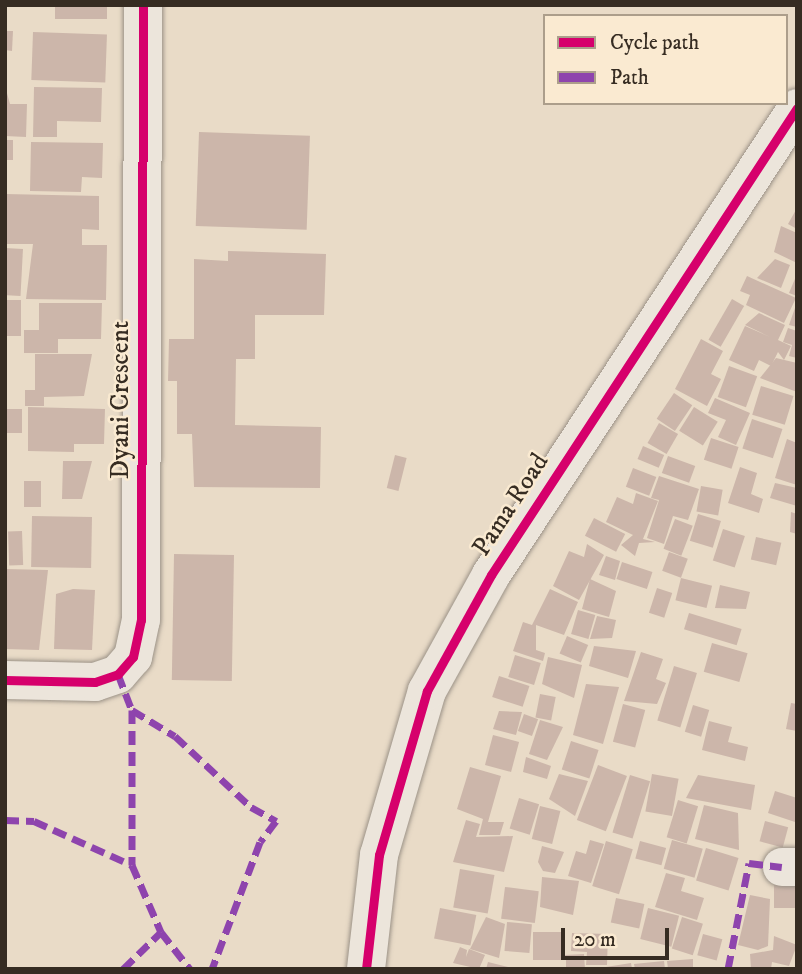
<!DOCTYPE html>
<style>
body{margin:0}
#map{position:relative;width:802px;height:974px;overflow:hidden;background:#e9dbc7;font-family:"IM FELL DW Pica",serif}
div>[style]{position:absolute}
.building>*{inset:0;background:#ccb6aa;transform-origin:0 0}
.roads{filter:drop-shadow(0 0 2px #9b9287) drop-shadow(0 0 2px #9b9287)}
.minor>*{height:38px;margin:-19px;padding:0 19px;transform-origin:19px;border-radius:19px;background:#ece5db}
.quiet>*{height:7px;margin-top:-3.5px;transform-origin:0;background:repeating-linear-gradient(90deg,#8e44ad 0 14px,transparent 0 21px)}
.cycleway>*{height:9px;margin:-4.5px;padding:0 4.5px;transform-origin:4.5px;border-radius:4.5px;background:#d6006c}
span{translate:-50% -50%;white-space:nowrap;text-align:center;line-height:1.15;-webkit-text-stroke:5px #faead1;paint-order:stroke}
.street-label{font-size:26px;color:#362c22}
.frame{position:absolute;inset:0;border:7px solid #362c22;pointer-events:none}
.legend{position:absolute;left:543px;top:14px;width:245px;height:91px;box-sizing:border-box;background:#faead1;border:2px solid #ac9e8b;margin:0;padding:9px 12px;list-style:none;font-size:21px;color:#362c22}
.legend li{display:flex;align-items:center;gap:14px;height:35px}
.legend b{width:35px;border:2px solid #ac9e8b}
.scale{position:absolute;left:561px;top:928px;width:108px;height:32px;box-sizing:border-box;border:4px solid #362c22;border-top:0;padding-left:9px;font-size:21px;line-height:24px;white-space:nowrap;color:#362c22;-webkit-text-stroke:5px #faead1;paint-order:stroke}
</style>
<div id="map">
<div class="building">
<div style="left:55px;top:5px;width:52px;height:14px"></div>
<div style="clip-path:polygon(5px 31px,13px 31px,12px 51px,5px 50px)"></div>
<div style="left:33px;top:32px;width:74px;height:48px;rotate:2deg"></div>
<div style="clip-path:polygon(5px 86px,10px 104px,27px 104px,26px 137px,5px 136px)"></div>
<div style="clip-path:polygon(34px 87px,102px 88px,101px 122px,57px 121px,57px 137px,33px 137px)"></div>
<div style="left:199px;top:132px;width:111px;height:94px;rotate:2deg"></div>
<div style="left:5px;top:140px;width:8px;height:20px"></div>
<div style="clip-path:polygon(31px 142px,103px 143px,102px 178px,82px 177px,81px 192px,30px 191px)"></div>
<div style="clip-path:polygon(5px 194px,99px 196px,99px 230px,82px 229px,82px 245px,107px 245px,106px 300px,26px 299px,33px 244px,5px 244px)"></div>
<div style="clip-path:polygon(797px 208px,797px 229px,788px 224px)"></div>
<div style="clip-path:polygon(781px 226px,797px 233px,797px 263px,774px 252px)"></div>
<div style="left:5px;top:248px;width:18px;height:47px;rotate:3deg"></div>
<div style="clip-path:polygon(228px 251px,326px 254px,324px 315px,255px 315px,255px 359px,236px 359px,235px 425px,321px 427px,320px 488px,194px 487px,192px 434px,177px 434px,177px 381px,168px 381px,169px 339px,194px 339px,194px 259px,228px 261px)"></div>
<div style="clip-path:polygon(775px 259px,790px 265px,781px 288px,757px 278px)"></div>
<div style="clip-path:polygon(797px 274px,797px 296px,789px 293px)"></div>
<div style="clip-path:polygon(747px 276px,796px 298px,784px 323px,746px 305px,750px 295px,740px 291px)"></div>
<div style="left:732px;top:299px;width:14px;height:47px;rotate:30deg"></div>
<div style="left:5px;top:300px;width:16px;height:36px"></div>
<div style="clip-path:polygon(39px 303px,102px 303px,101px 339px,58px 339px,58px 353px,24px 353px,24px 330px,39px 330px)"></div>
<div style="clip-path:polygon(796px 305px,797px 305px,797px 327px,789px 325px)"></div>
<div style="clip-path:polygon(759px 313px,785px 325px,778px 340px,791px 346px,784px 360px,778px 352px,771px 366px,759px 360px,754px 371px,729px 360px,745px 326px,770px 337px,745px 325px)"></div>
<div style="clip-path:polygon(788px 328px,797px 331px,797px 358px,789px 356px,792px 345px,783px 342px)"></div>
<div style="clip-path:polygon(701px 339px,723px 351px,711px 374px,721px 379px,707px 406px,675px 389px)"></div>
<div style="clip-path:polygon(35px 354px,92px 354px,84px 396px,44px 397px,44px 406px,25px 406px,25px 390px,35px 390px)"></div>
<div style="clip-path:polygon(776px 358px,797px 363px,797px 392px,760px 378px)"></div>
<div style="left:729px;top:366px;width:30px;height:33px;rotate:20deg"></div>
<div style="left:761px;top:386px;width:34px;height:30px;rotate:17deg"></div>
<div style="left:674px;top:393px;width:22px;height:31px;rotate:34deg"></div>
<div style="clip-path:polygon(715px 398px,750px 413px,736px 445px,718px 437px,726px 420px,708px 413px)"></div>
<div style="clip-path:polygon(28px 407px,105px 409px,104px 444px,74px 444px,74px 452px,28px 451px)"></div>
<div style="left:694px;top:407px;width:28px;height:28px;rotate:32deg"></div>
<div style="left:5px;top:409px;width:17px;height:24px"></div>
<div style="left:752px;top:419px;width:32px;height:31px;rotate:18deg"></div>
<div style="left:659px;top:423px;width:22px;height:23px;rotate:30deg"></div>
<div style="left:711px;top:438px;width:29px;height:23px;rotate:18deg"></div>
<div style="clip-path:polygon(787px 439px,797px 443px,797px 485px,775px 478px)"></div>
<div style="left:643px;top:446px;width:23px;height:14px;rotate:23deg"></div>
<div style="left:395px;top:455px;width:12px;height:34px;rotate:14deg"></div>
<div style="left:668px;top:456px;width:29px;height:18px;rotate:20deg"></div>
<div style="clip-path:polygon(63px 461px,92px 461px,82px 499px,62px 499px)"></div>
<div style="clip-path:polygon(740px 467px,757px 473px,751px 494px,763px 499px,759px 513px,728px 503px)"></div>
<div style="left:633px;top:468px;width:25px;height:20px;rotate:21deg"></div>
<div style="clip-path:polygon(659px 476px,699px 489px,688px 520px,673px 516px,664px 544px,647px 538px,659px 500px,651px 498px)"></div>
<div style="left:24px;top:481px;width:17px;height:26px"></div>
<div style="clip-path:polygon(775px 483px,797px 488px,797px 506px,770px 498px)"></div>
<div style="left:701px;top:486px;width:22px;height:26px;rotate:10deg"></div>
<div style="clip-path:polygon(636px 493px,658px 501px,643px 539px,655px 542px,639px 543px,635px 556px,621px 545px,633px 535px,606px 522px,617px 497px,633px 504px)"></div>
<div style="clip-path:polygon(791px 512px,797px 514px,797px 534px,790px 532px)"></div>
<div style="left:698px;top:514px;width:24px;height:28px;rotate:17deg"></div>
<div style="left:32px;top:516px;width:60px;height:51px;rotate:1deg"></div>
<div style="left:594px;top:518px;width:35px;height:20px;rotate:27deg"></div>
<div style="left:675px;top:519px;width:19px;height:32px;rotate:21deg"></div>
<div style="left:723px;top:529px;width:23px;height:33px;rotate:18deg"></div>
<div style="left:22px;top:531px;width:34px;height:14px;rotate:88deg"></div>
<div style="left:756px;top:537px;width:26px;height:23px;rotate:13deg"></div>
<div style="clip-path:polygon(587px 544px,604px 555px,579px 600px,553px 586px,569px 551px,584px 557px)"></div>
<div style="left:669px;top:552px;width:20px;height:20px;rotate:20deg"></div>
<div style="left:234px;top:555px;width:126px;height:60px;rotate:91deg"></div>
<div style="clip-path:polygon(606px 556px,620px 561px,615px 580px,599px 575px)"></div>
<div style="left:622px;top:562px;width:32px;height:18px;rotate:18deg"></div>
<div style="clip-path:polygon(5px 569px,48px 570px,39px 650px,5px 649px)"></div>
<div style="left:681px;top:578px;width:32px;height:23px;rotate:14deg"></div>
<div style="clip-path:polygon(590px 579px,616px 591px,609px 617px,582px 609px)"></div>
<div style="clip-path:polygon(720px 585px,750px 592px,746px 609px,715px 608px)"></div>
<div style="left:657px;top:588px;width:16px;height:26px;rotate:18deg"></div>
<div style="clip-path:polygon(73px 589px,95px 590px,92px 650px,54px 649px,56px 594px)"></div>
<div style="clip-path:polygon(550px 589px,578px 602px,564px 635px,536px 625px,536px 650px,545px 653px,543px 661px,513px 651px,523px 622px,532px 625px)"></div>
<div style="left:578px;top:610px;width:18px;height:25px;rotate:16deg"></div>
<div style="left:689px;top:613px;width:55px;height:17px;rotate:17deg"></div>
<div style="clip-path:polygon(597px 616px,616px 620px,612px 638px,590px 639px)"></div>
<div style="left:567px;top:636px;width:23px;height:19px;rotate:23deg"></div>
<div style="left:712px;top:643px;width:37px;height:30px;rotate:16deg"></div>
<div style="clip-path:polygon(594px 646px,636px 651px,628px 678px,589px 666px)"></div>
<div style="clip-path:polygon(641px 652px,663px 659px,656px 679px,666px 683px,657px 704px,624px 701px)"></div>
<div style="left:515px;top:655px;width:27px;height:23px;rotate:17deg"></div>
<div style="clip-path:polygon(548px 657px,582px 665px,574px 698px,542px 684px)"></div>
<div style="left:674px;top:666px;width:24px;height:57px;rotate:17deg"></div>
<div style="left:499px;top:676px;width:32px;height:22px;rotate:18deg"></div>
<div style="clip-path:polygon(586px 684px,619px 687px,603px 744px,573px 735px)"></div>
<div style="left:540px;top:694px;width:16px;height:24px;rotate:11deg"></div>
<div style="clip-path:polygon(791px 703px,797px 704px,797px 731px,786px 729px)"></div>
<div style="left:623px;top:704px;width:23px;height:39px;rotate:15deg"></div>
<div style="left:693px;top:705px;width:17px;height:28px;rotate:17deg"></div>
<div style="clip-path:polygon(499px 711px,522px 712px,516px 735px,493px 729px)"></div>
<div style="left:524px;top:714px;width:15px;height:18px;rotate:20deg"></div>
<div style="clip-path:polygon(540px 720px,563px 727px,547px 760px,529px 754px)"></div>
<div style="clip-path:polygon(709px 721px,732px 727px,728px 742px,748px 747px,745px 761px,702px 750px)"></div>
<div style="left:493px;top:735px;width:27px;height:31px;rotate:15deg"></div>
<div style="left:571px;top:741px;width:29px;height:30px;rotate:18deg"></div>
<div style="clip-path:polygon(526px 757px,551px 766px,547px 779px,523px 772px)"></div>
<div style="left:598px;top:765px;width:31px;height:59px;rotate:21deg"></div>
<div style="clip-path:polygon(470px 767px,501px 776px,488px 822px,504px 822px,500px 835px,479px 835px,483px 819px,457px 809px)"></div>
<div style="clip-path:polygon(559px 774px,588px 781px,575px 816px,549px 799px)"></div>
<div style="left:652px;top:774px;width:27px;height:38px;rotate:10deg"></div>
<div style="left:630px;top:775px;width:21px;height:60px;rotate:17deg"></div>
<div style="clip-path:polygon(698px 775px,755px 785px,751px 810px,686px 798px)"></div>
<div style="clip-path:polygon(775px 791px,797px 798px,795px 822px,768px 813px)"></div>
<div style="left:519px;top:798px;width:21px;height:32px;rotate:17deg"></div>
<div style="left:678px;top:800px;width:21px;height:39px;rotate:17deg"></div>
<div style="clip-path:polygon(704px 805px,738px 813px,739px 850px,695px 839px)"></div>
<div style="left:540px;top:806px;width:21px;height:34px;rotate:14deg"></div>
<div style="clip-path:polygon(466px 820px,480px 824px,476px 837px,513px 836px,504px 872px,453px 862px)"></div>
<div style="left:765px;top:821px;width:24px;height:21px;rotate:15deg"></div>
<div style="clip-path:polygon(590px 840px,604px 844px,591px 883px,568px 876px,576px 851px,586px 854px)"></div>
<div style="left:672px;top:840px;width:32px;height:30px;rotate:16deg"></div>
<div style="left:606px;top:841px;width:28px;height:47px;rotate:17deg"></div>
<div style="left:640px;top:841px;width:27px;height:18px;rotate:15deg"></div>
<div style="clip-path:polygon(542px 846px,564px 852px,555px 873px,543px 871px,538px 862px)"></div>
<div style="left:706px;top:848px;width:34px;height:34px;rotate:17deg"></div>
<div style="left:460px;top:869px;width:35px;height:39px;rotate:10deg"></div>
<div style="clip-path:polygon(666px 873px,685px 878px,681px 891px,704px 898px,697px 920px,655px 907px)"></div>
<div style="clip-path:polygon(542px 877px,579px 881px,573px 915px,540px 907px)"></div>
<div style="left:774px;top:884px;width:23px;height:24px"></div>
<div style="left:505px;top:887px;width:34px;height:32px;rotate:7deg"></div>
<div style="clip-path:polygon(750px 895px,770px 899px,768px 946px,758px 950px,738px 945px)"></div>
<div style="left:616px;top:898px;width:29px;height:25px;rotate:12deg"></div>
<div style="left:440px;top:908px;width:37px;height:31px;rotate:11deg"></div>
<div style="left:648px;top:908px;width:32px;height:32px;rotate:14deg"></div>
<div style="clip-path:polygon(486px 917px,505px 924px,499px 958px,470px 949px)"></div>
<div style="left:682px;top:917px;width:22px;height:33px;rotate:18deg"></div>
<div style="left:507px;top:922px;width:25px;height:29px;rotate:5deg"></div>
<div style="clip-path:polygon(533px 932px,565px 932px,565px 955px,584px 954px,585px 969px,566px 969px,566px 960px,533px 960px)"></div>
<div style="clip-path:polygon(572px 933px,608px 934px,607px 965px,586px 965px,587px 952px,571px 951px)"></div>
<div style="left:703px;top:934px;width:20px;height:22px;rotate:15deg"></div>
<div style="clip-path:polygon(774px 936px,797px 945px,789px 966px,772px 962px,771px 969px,751px 969px,750px 954px,773px 950px)"></div>
<div style="clip-path:polygon(460px 947px,467px 950px,466px 957px,469px 949px,485px 955px,479px 969px,453px 963px)"></div>
<div style="clip-path:polygon(693px 959px,693px 969px,668px 969px,667px 961px)"></div>
<div style="clip-path:polygon(664px 961px,665px 969px,635px 969px,634px 964px)"></div>
<div style="clip-path:polygon(488px 962px,512px 968px,512px 969px,486px 969px)"></div>
<div style="clip-path:polygon(631px 963px,632px 969px,606px 969px,606px 967px)"></div>
</div>
<div class="roads">
<div class="minor">
<div style="left:5px;top:680px;width:90px;rotate:1.3deg"></div>
<div style="left:95px;top:682px;width:24px;rotate:-19deg"></div>
<div style="left:118px;top:674px;width:23px;rotate:-49deg"></div>
<div style="left:133px;top:657px;width:38px;rotate:-78deg"></div>
<div style="left:141px;top:620px;width:615px;rotate:-89.81deg"></div>
<div style="left:782px;top:867px;width:15px"></div>
<div style="left:366px;top:969px;width:115px;rotate:-83.5deg"></div>
<div style="left:379px;top:855px;width:171px;rotate:-73.7deg"></div>
<div style="left:427px;top:691px;width:132px;rotate:-61.1deg"></div>
<div style="left:491px;top:575px;width:558px;rotate:-56.77deg"></div>
</div>
</div>
<div class="quiet">
<div style="left:118px;top:674px;width:39px;rotate:69deg"></div>
<div style="left:132px;top:710px;width:50px;rotate:31.2deg"></div>
<div style="left:175px;top:736px;width:104px;rotate:43.1deg"></div>
<div style="left:251px;top:807px;width:29px;rotate:29deg"></div>
<div style="left:276px;top:821px;width:26px;rotate:127deg"></div>
<div style="left:260px;top:842px;width:136px;rotate:110.7deg"></div>
<div style="left:132px;top:710px;width:155px;rotate:90deg"></div>
<div style="left:132px;top:865px;width:73px;rotate:66.6deg"></div>
<div style="left:161px;top:932px;width:47px;rotate:51.9deg"></div>
<div style="left:5px;top:820px;width:29px;rotate:2deg"></div>
<div style="left:34px;top:821px;width:107px;rotate:24.2deg"></div>
<div style="left:123px;top:969px;width:53px;rotate:-44.2deg"></div>
<div style="left:728px;top:969px;width:108px;rotate:-78.8deg"></div>
<div style="left:749px;top:863px;width:33px;rotate:7deg"></div>
</div>
<div class="cycleway">
<div style="left:5px;top:680px;width:90px;rotate:1.3deg"></div>
<div style="left:95px;top:682px;width:24px;rotate:-19deg"></div>
<div style="left:118px;top:674px;width:23px;rotate:-49deg"></div>
<div style="left:133px;top:657px;width:38px;rotate:-78deg"></div>
<div style="left:141px;top:620px;width:615px;rotate:-89.81deg"></div>
<div style="left:366px;top:969px;width:115px;rotate:-83.5deg"></div>
<div style="left:379px;top:855px;width:171px;rotate:-73.7deg"></div>
<div style="left:427px;top:691px;width:132px;rotate:-61.1deg"></div>
<div style="left:491px;top:575px;width:558px;rotate:-56.77deg"></div>
</div>
<div class="street-label">
<span style="left:121px;top:400px;rotate:-90deg">Dyani Crescent</span>
<span style="left:511px;top:505px;rotate:-57deg">Pama Road</span>
</div>
<div class="frame"></div>
<ul class="legend">
<li><b style="height:9px;background:#d6006c"></b>Cycle path</li>
<li><b style="height:9px;background:#8e44ad"></b>Path</li>
</ul>
<div class="scale">20 m</div>
</div>
